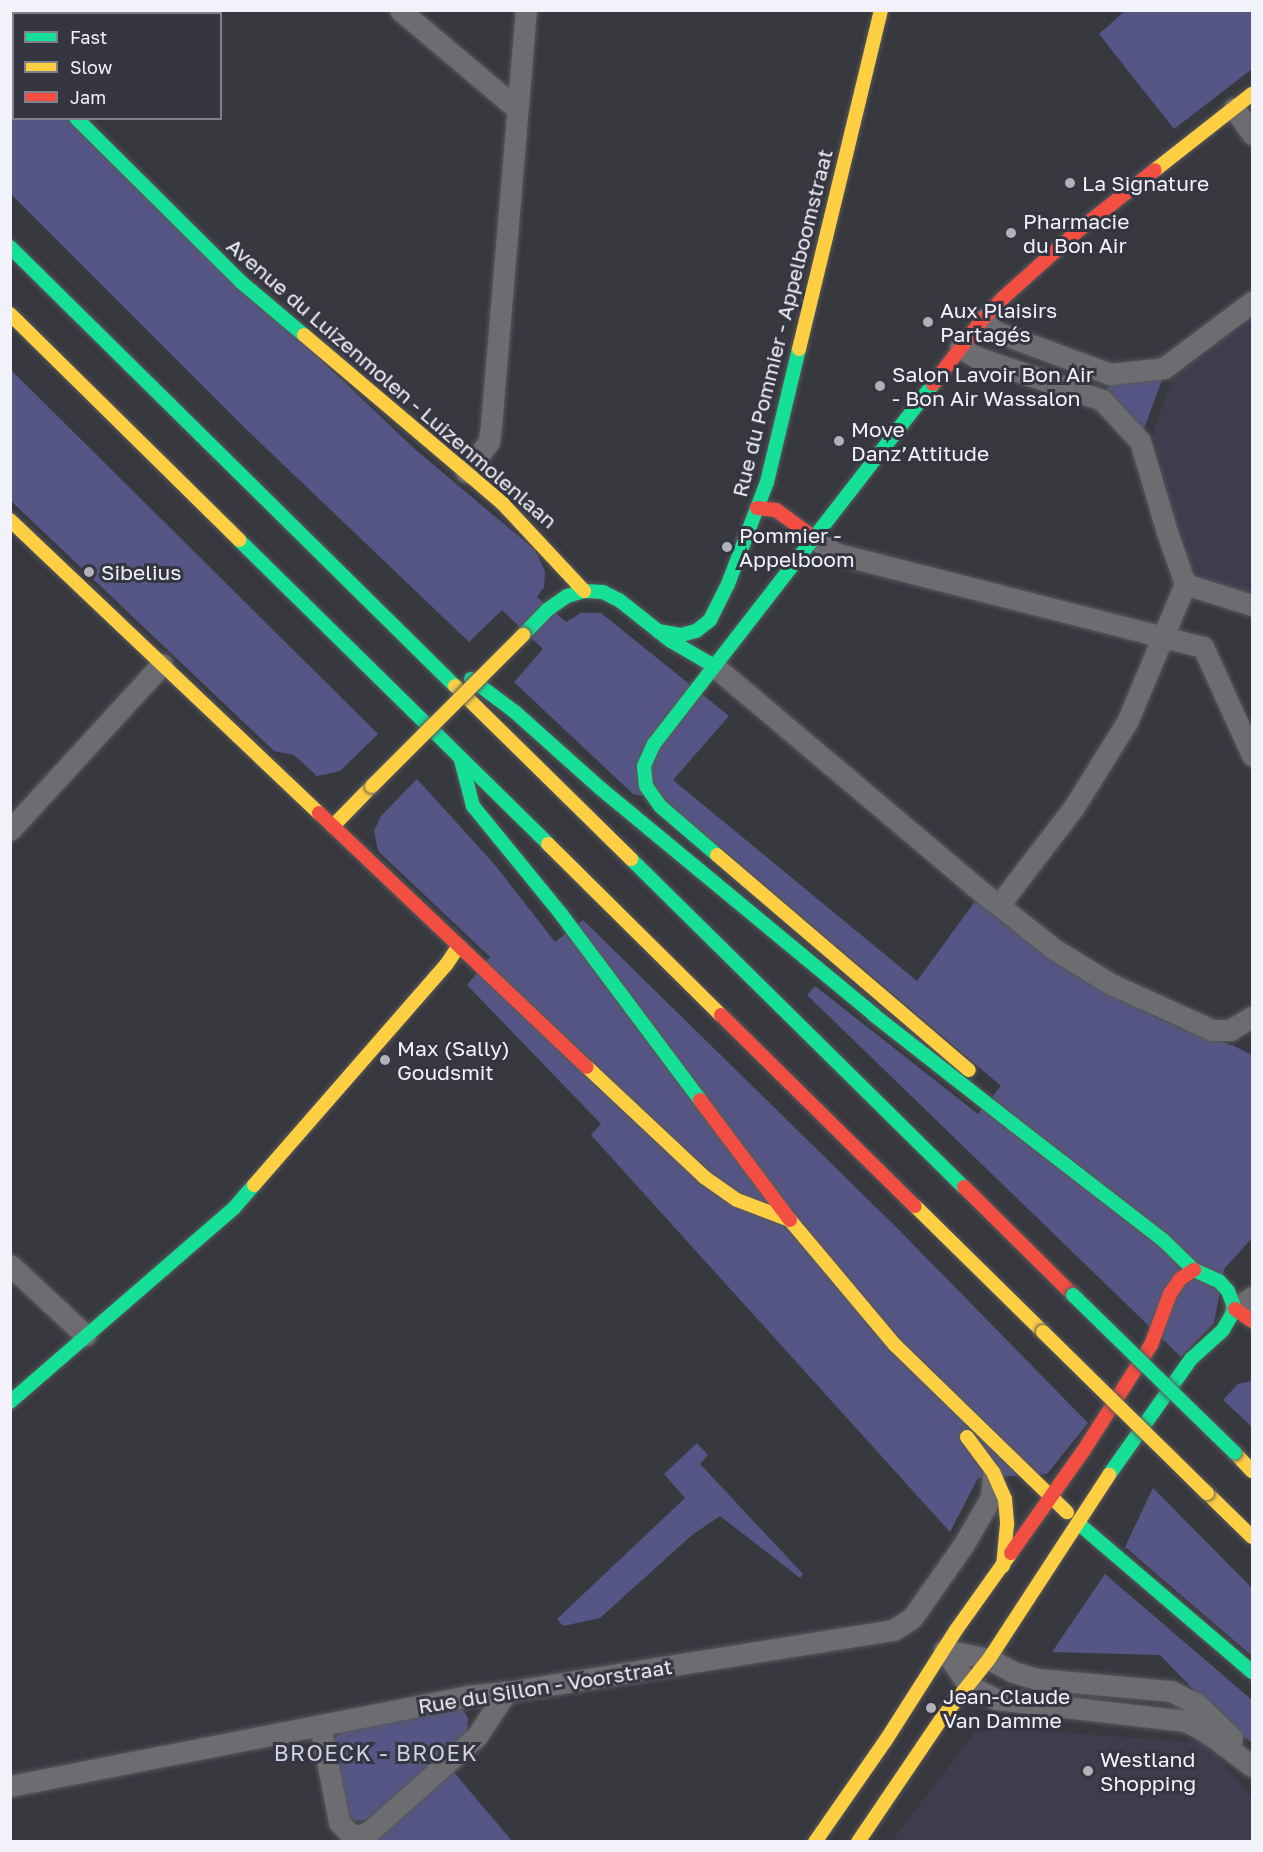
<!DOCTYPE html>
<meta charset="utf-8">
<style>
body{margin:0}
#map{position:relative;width:1263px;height:1852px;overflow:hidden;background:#38393f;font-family:"Golos Text",sans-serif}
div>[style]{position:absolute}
.built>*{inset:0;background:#3d3d4e}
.green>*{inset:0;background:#565686}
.roads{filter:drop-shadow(0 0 2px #57585c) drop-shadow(0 0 2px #57585c)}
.street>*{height:21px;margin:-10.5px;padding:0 10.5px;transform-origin:10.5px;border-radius:10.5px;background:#6c6c71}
.fast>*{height:14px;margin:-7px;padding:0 7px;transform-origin:7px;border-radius:7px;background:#16e098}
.slow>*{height:14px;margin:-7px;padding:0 7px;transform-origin:7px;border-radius:7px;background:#ffcf43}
.jam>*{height:14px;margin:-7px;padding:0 7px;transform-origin:7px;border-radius:7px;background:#f24e42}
.bridges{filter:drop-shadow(0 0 2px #57585c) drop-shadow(0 0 2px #57585c)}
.fast-bridge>*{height:14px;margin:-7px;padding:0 7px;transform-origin:7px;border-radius:7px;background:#16e098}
.slow-bridge>*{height:14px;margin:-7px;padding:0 7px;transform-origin:7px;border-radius:7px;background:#ffcf43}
.dots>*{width:16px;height:16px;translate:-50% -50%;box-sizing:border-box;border:3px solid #353642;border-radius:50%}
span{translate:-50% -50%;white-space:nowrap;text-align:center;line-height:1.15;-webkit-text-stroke:6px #353642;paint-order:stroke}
.poi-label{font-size:21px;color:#f2f2fa}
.left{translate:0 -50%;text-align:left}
.street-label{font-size:21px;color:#f2f2fa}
.neighbourhood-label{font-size:22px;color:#d1d2e2;letter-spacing:1.5px}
.frame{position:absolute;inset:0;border:12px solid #f2f2fa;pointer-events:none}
.legend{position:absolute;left:12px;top:12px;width:210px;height:108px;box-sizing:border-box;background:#353642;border:2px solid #81818c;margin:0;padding:8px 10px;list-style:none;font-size:18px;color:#f2f2fa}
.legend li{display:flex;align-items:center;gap:12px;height:30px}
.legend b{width:30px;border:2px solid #81818c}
</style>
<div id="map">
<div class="built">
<div style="clip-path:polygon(1252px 317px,1252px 594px,1203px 578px,1191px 568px,1170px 500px,1153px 432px,1172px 379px)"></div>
<div style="clip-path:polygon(993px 1728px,1207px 1743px,1252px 1798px,1252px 1841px,891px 1842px,975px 1732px)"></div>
</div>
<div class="green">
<div style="clip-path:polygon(1126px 10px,1252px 11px,1252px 69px,1174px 129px,1099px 34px)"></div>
<div style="clip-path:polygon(10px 62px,13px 65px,14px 118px,67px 119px,417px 451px,535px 550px,545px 571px,544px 587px,537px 597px,566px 622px,581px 613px,601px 613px,729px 716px,673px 780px,917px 981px,976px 900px,1009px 928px,1107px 994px,1179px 1028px,1234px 1046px,1250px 1054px,1252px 1057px,1252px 1238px,1224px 1269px,1214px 1323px,1181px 1357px,807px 995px,815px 986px,978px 1114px,1001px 1086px,664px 800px,633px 794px,514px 682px,543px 649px,502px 610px,469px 642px,246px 429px,11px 194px)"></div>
<div style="clip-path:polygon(10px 369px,378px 734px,340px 771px,317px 776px,294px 755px,274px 751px,11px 501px)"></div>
<div style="clip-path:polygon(1165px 372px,1143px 431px,1107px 397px,1107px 389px,1116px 380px)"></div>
<div style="clip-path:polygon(417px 779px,495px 865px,555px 942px,583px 920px,897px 1228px,1088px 1423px,1047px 1474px,978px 1478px,950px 1532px,591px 1135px,601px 1124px,467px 985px,490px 957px,378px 851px,374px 831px,381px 816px)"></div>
<div style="clip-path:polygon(1252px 1381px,1252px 1427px,1223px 1400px,1238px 1384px)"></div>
<div style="clip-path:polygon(697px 1443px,708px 1455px,700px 1464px,803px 1574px,800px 1578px,720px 1516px,692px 1535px,600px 1618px,563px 1626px,557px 1619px,685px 1498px,664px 1474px)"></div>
<div style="clip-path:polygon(1153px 1488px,1252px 1588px,1252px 1656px,1125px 1547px)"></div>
<div style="clip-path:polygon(1105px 1574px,1252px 1700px,1252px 1743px,1228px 1725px,1160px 1655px,1052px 1652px)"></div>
<div style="clip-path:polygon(456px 1707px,463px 1710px,468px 1718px,467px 1732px,369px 1820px,356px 1821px,351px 1818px,348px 1814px,331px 1742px,334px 1737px,347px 1730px)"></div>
<div style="clip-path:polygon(452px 1770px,512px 1841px,369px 1842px)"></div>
</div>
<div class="roads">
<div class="street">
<div style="left:400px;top:10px;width:153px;rotate:40.2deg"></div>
<div style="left:1234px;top:108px;width:32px;rotate:55deg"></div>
<div style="left:982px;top:320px;width:19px;rotate:39deg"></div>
<div style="left:997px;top:332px;width:121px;rotate:20.4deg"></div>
<div style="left:1110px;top:374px;width:54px;rotate:-6.3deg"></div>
<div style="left:1164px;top:368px;width:110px;rotate:-36.9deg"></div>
<div style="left:960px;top:347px;width:19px;rotate:32deg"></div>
<div style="left:976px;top:357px;width:133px;rotate:18.8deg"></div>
<div style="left:1102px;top:400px;width:56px;rotate:47.2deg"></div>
<div style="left:1140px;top:441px;width:95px;rotate:73.5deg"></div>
<div style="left:1167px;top:532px;width:55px;rotate:70.9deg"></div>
<div style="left:1185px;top:584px;width:70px;rotate:17.4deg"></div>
<div style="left:466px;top:472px;width:39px;rotate:-53deg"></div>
<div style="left:489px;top:441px;width:15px;rotate:-82deg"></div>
<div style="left:491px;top:426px;width:417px;rotate:-85.2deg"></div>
<div style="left:813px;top:537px;width:26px;rotate:37deg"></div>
<div style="left:834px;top:553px;width:381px;rotate:14.3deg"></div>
<div style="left:1203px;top:647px;width:119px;rotate:65.6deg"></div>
<div style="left:714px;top:666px;width:339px;rotate:40.2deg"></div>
<div style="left:973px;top:885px;width:103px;rotate:38.3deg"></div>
<div style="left:1054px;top:949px;width:67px;rotate:31.6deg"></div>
<div style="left:1111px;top:984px;width:111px;rotate:24.5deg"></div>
<div style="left:1212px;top:1030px;width:18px"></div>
<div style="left:1230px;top:1030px;width:26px;rotate:-31deg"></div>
<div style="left:10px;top:830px;width:225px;rotate:-47.5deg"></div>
<div style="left:999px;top:905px;width:123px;rotate:-52.6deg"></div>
<div style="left:1074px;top:807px;width:100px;rotate:-58.1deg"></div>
<div style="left:1127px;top:722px;width:150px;rotate:-67.2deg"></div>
<div style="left:10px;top:1265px;width:103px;rotate:43deg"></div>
<div style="left:1235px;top:1309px;width:21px;rotate:-35deg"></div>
<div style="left:944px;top:1650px;width:44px;rotate:55.2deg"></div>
<div style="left:969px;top:1686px;width:30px;rotate:26deg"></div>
<div style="left:996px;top:1699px;width:191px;rotate:6.6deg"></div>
<div style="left:1186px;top:1721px;width:25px;rotate:29deg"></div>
<div style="left:1208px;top:1733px;width:55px;rotate:36.9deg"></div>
<div style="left:944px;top:1650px;width:46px;rotate:11.3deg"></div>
<div style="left:989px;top:1659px;width:27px;rotate:28deg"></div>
<div style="left:1013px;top:1672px;width:26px;rotate:16deg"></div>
<div style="left:1038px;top:1679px;width:134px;rotate:5.2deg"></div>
<div style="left:1171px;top:1691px;width:29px;rotate:27deg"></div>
<div style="left:1197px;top:1704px;width:49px;rotate:44.2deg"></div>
<div style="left:320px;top:1725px;width:99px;rotate:78.9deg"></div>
<div style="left:339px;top:1822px;width:18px;rotate:47deg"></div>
<div style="left:351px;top:1835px;width:10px"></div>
<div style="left:361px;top:1835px;width:10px;rotate:-24deg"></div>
<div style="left:370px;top:1831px;width:143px;rotate:-41.6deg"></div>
<div style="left:477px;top:1736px;width:53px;rotate:-56.6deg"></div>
<div style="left:10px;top:1786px;width:467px;rotate:-11.1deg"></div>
<div style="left:468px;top:1696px;width:38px;rotate:-6deg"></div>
<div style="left:506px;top:1692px;width:392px;rotate:-9.1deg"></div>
<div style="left:893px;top:1630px;width:22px;rotate:-32deg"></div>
<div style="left:912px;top:1618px;width:90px;rotate:-54.9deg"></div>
<div style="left:964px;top:1544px;width:54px;rotate:-60.1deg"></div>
<div style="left:991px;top:1497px;width:21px;rotate:-85deg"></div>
</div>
<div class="fast">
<div style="left:76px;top:118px;width:233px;rotate:44.8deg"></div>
<div style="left:241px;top:282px;width:82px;rotate:40.1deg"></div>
<div style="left:10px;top:247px;width:625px;rotate:44.61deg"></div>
<div style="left:239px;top:540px;width:433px;rotate:44.5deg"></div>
<div style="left:658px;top:631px;width:23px;rotate:10deg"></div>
<div style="left:681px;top:635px;width:16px;rotate:-15deg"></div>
<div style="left:696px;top:631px;width:18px;rotate:-38deg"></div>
<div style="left:710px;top:620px;width:40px;rotate:-63.4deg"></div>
<div style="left:728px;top:584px;width:109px;rotate:-69.1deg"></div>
<div style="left:767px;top:482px;width:137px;rotate:-76.5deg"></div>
<div style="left:523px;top:635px;width:35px;rotate:-46deg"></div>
<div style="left:547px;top:610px;width:24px;rotate:-35deg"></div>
<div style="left:567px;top:596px;width:18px;rotate:-16deg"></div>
<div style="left:584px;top:591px;width:19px;rotate:3deg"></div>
<div style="left:603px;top:592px;width:18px;rotate:27deg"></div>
<div style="left:619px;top:600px;width:66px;rotate:38.3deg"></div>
<div style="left:671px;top:641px;width:50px;rotate:30.2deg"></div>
<div style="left:471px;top:679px;width:55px;rotate:36.9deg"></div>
<div style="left:515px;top:712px;width:114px;rotate:41.8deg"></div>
<div style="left:600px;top:788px;width:356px;rotate:39.6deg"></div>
<div style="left:874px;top:1015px;width:177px;rotate:38.1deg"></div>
<div style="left:461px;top:760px;width:48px;rotate:75.4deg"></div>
<div style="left:473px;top:806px;width:139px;rotate:50.8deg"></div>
<div style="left:561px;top:914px;width:232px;rotate:53.2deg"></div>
<div style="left:717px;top:855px;width:75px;rotate:-139.3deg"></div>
<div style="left:660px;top:806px;width:24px;rotate:-125deg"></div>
<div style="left:646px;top:786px;width:20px;rotate:-96deg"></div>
<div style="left:644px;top:766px;width:24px;rotate:-66deg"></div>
<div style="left:654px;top:744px;width:455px;rotate:-52.2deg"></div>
<div style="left:631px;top:859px;width:467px;rotate:44.6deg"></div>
<div style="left:1013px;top:1124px;width:190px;rotate:37.7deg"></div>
<div style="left:1163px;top:1240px;width:43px;rotate:44.1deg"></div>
<div style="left:1194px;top:1270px;width:27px;rotate:24deg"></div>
<div style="left:1219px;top:1281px;width:13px;rotate:48deg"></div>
<div style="left:1228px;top:1291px;width:19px;rotate:69deg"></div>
<div style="left:1235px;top:1309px;width:24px;rotate:120deg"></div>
<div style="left:1223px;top:1330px;width:43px;rotate:137.8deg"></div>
<div style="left:1191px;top:1359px;width:142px;rotate:125.3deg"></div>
<div style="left:10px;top:1402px;width:296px;rotate:-40.9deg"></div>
<div style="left:234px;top:1208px;width:30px;rotate:-49deg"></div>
<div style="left:1079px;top:1524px;width:228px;rotate:40.5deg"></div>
</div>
<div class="slow">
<div style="left:10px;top:54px;width:5px;rotate:37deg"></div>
<div style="left:1155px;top:170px;width:123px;rotate:-38.1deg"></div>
<div style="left:10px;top:314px;width:322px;rotate:44.6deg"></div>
<div style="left:304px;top:335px;width:261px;rotate:40.3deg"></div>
<div style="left:503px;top:504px;width:119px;rotate:47deg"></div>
<div style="left:799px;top:349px;width:349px;rotate:-76.4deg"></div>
<div style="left:10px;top:520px;width:426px;rotate:43.5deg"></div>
<div style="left:455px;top:686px;width:247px;rotate:44.5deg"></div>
<div style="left:333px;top:826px;width:56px;rotate:-45.7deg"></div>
<div style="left:548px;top:844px;width:243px;rotate:44.7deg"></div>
<div style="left:717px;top:855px;width:331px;rotate:40.5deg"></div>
<div style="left:587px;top:1067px;width:161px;rotate:43.2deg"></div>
<div style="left:704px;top:1177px;width:40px;rotate:34.9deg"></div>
<div style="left:737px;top:1200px;width:57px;rotate:20.7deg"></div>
<div style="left:254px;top:1185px;width:292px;rotate:-48.9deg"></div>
<div style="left:446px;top:965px;width:23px;rotate:-56deg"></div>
<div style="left:915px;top:1206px;width:180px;rotate:44.5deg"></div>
<div style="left:790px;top:1220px;width:163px;rotate:50deg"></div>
<div style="left:895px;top:1345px;width:240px;rotate:44.2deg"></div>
<div style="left:967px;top:1437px;width:44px;rotate:53.4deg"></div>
<div style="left:993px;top:1472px;width:30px;rotate:66deg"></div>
<div style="left:1005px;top:1499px;width:25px;rotate:85deg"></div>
<div style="left:1007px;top:1524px;width:42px;rotate:95.4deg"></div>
<div style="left:1235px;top:1453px;width:25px;rotate:47deg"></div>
<div style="left:1207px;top:1493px;width:63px;rotate:44.4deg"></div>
<div style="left:815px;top:1842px;width:124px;rotate:-55.2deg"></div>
<div style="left:886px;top:1740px;width:130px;rotate:-57.5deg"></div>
<div style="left:956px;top:1630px;width:95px;rotate:-54.5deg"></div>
<div style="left:858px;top:1842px;width:150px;rotate:-55.9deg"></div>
<div style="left:942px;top:1718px;width:75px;rotate:-51.5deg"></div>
<div style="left:989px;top:1659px;width:220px;rotate:-56.9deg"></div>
</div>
<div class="jam">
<div style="left:933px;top:384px;width:81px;rotate:-52.6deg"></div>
<div style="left:982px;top:320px;width:30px;rotate:-46deg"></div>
<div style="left:1003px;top:298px;width:103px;rotate:-41.9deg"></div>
<div style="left:1080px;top:229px;width:95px;rotate:-38.2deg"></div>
<div style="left:757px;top:508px;width:19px;rotate:6deg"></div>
<div style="left:776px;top:510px;width:46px;rotate:36.1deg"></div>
<div style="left:319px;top:813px;width:369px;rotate:43.5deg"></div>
<div style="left:721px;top:1015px;width:272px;rotate:44.6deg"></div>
<div style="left:700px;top:1100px;width:150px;rotate:53.1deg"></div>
<div style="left:964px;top:1187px;width:153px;rotate:44.7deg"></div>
<div style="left:1235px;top:1309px;width:21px;rotate:35deg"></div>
<div style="left:1011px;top:1553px;width:126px;rotate:-54.7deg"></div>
<div style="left:1084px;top:1450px;width:125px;rotate:-57.5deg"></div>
<div style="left:1151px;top:1345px;width:54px;rotate:-69.6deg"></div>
<div style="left:1170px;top:1294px;width:18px;rotate:-56deg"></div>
<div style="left:1180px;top:1279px;width:17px;rotate:-33deg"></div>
</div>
</div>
<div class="bridges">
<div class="fast-bridge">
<div style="left:1073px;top:1295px;width:226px;rotate:44.3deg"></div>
</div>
<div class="slow-bridge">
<div style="left:372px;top:786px;width:214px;rotate:-45deg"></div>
<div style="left:1043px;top:1332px;width:230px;rotate:44.5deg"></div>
</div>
</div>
<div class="dots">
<div style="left:1070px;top:183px;background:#b1b1b9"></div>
<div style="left:1011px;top:233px;background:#b1b1b9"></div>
<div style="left:928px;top:322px;background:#b1b1b9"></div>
<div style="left:880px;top:386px;background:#b1b1b9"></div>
<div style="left:839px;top:441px;background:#b1b1b9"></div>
<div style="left:727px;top:547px;background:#b1b1b9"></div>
<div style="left:89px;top:572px;background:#b1b1b9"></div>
<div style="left:385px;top:1060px;background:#b1b1b9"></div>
<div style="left:931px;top:1708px;background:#b1b1b9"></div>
<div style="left:1088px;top:1771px;background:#b1b1b9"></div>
</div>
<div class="poi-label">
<span class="left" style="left:1082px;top:183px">La Signature</span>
<span class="left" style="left:1023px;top:233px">Pharmacie<br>du Bon Air</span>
<span class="left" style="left:940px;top:322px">Aux Plaisirs<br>Partagés</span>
<span class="left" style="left:892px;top:386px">Salon Lavoir Bon Air<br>- Bon Air Wassalon</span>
<span class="left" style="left:851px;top:441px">Move<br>Danz’Attitude</span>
<span class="left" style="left:739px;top:547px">Pommier -<br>Appelboom</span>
<span class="left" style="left:101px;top:572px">Sibelius</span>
<span class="left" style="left:397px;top:1060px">Max (Sally)<br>Goudsmit</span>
<span class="left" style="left:943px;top:1708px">Jean-Claude<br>Van Damme</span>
<span class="left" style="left:1100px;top:1771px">Westland<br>Shopping</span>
</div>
<div class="street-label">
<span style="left:782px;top:323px;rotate:-76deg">Rue du Pommier - Appelboomstraat</span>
<span style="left:392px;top:383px;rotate:41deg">Avenue du Luizenmolen - Luizenmolenlaan</span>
<span style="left:545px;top:1686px;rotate:-9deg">Rue du Sillon - Voorstraat</span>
</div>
<div class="neighbourhood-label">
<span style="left:376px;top:1753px">BROECK - BROEK</span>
</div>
<div class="frame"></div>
<ul class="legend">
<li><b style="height:8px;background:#16e098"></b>Fast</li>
<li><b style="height:8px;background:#ffcf43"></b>Slow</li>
<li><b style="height:8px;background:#f24e42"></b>Jam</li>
</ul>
</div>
